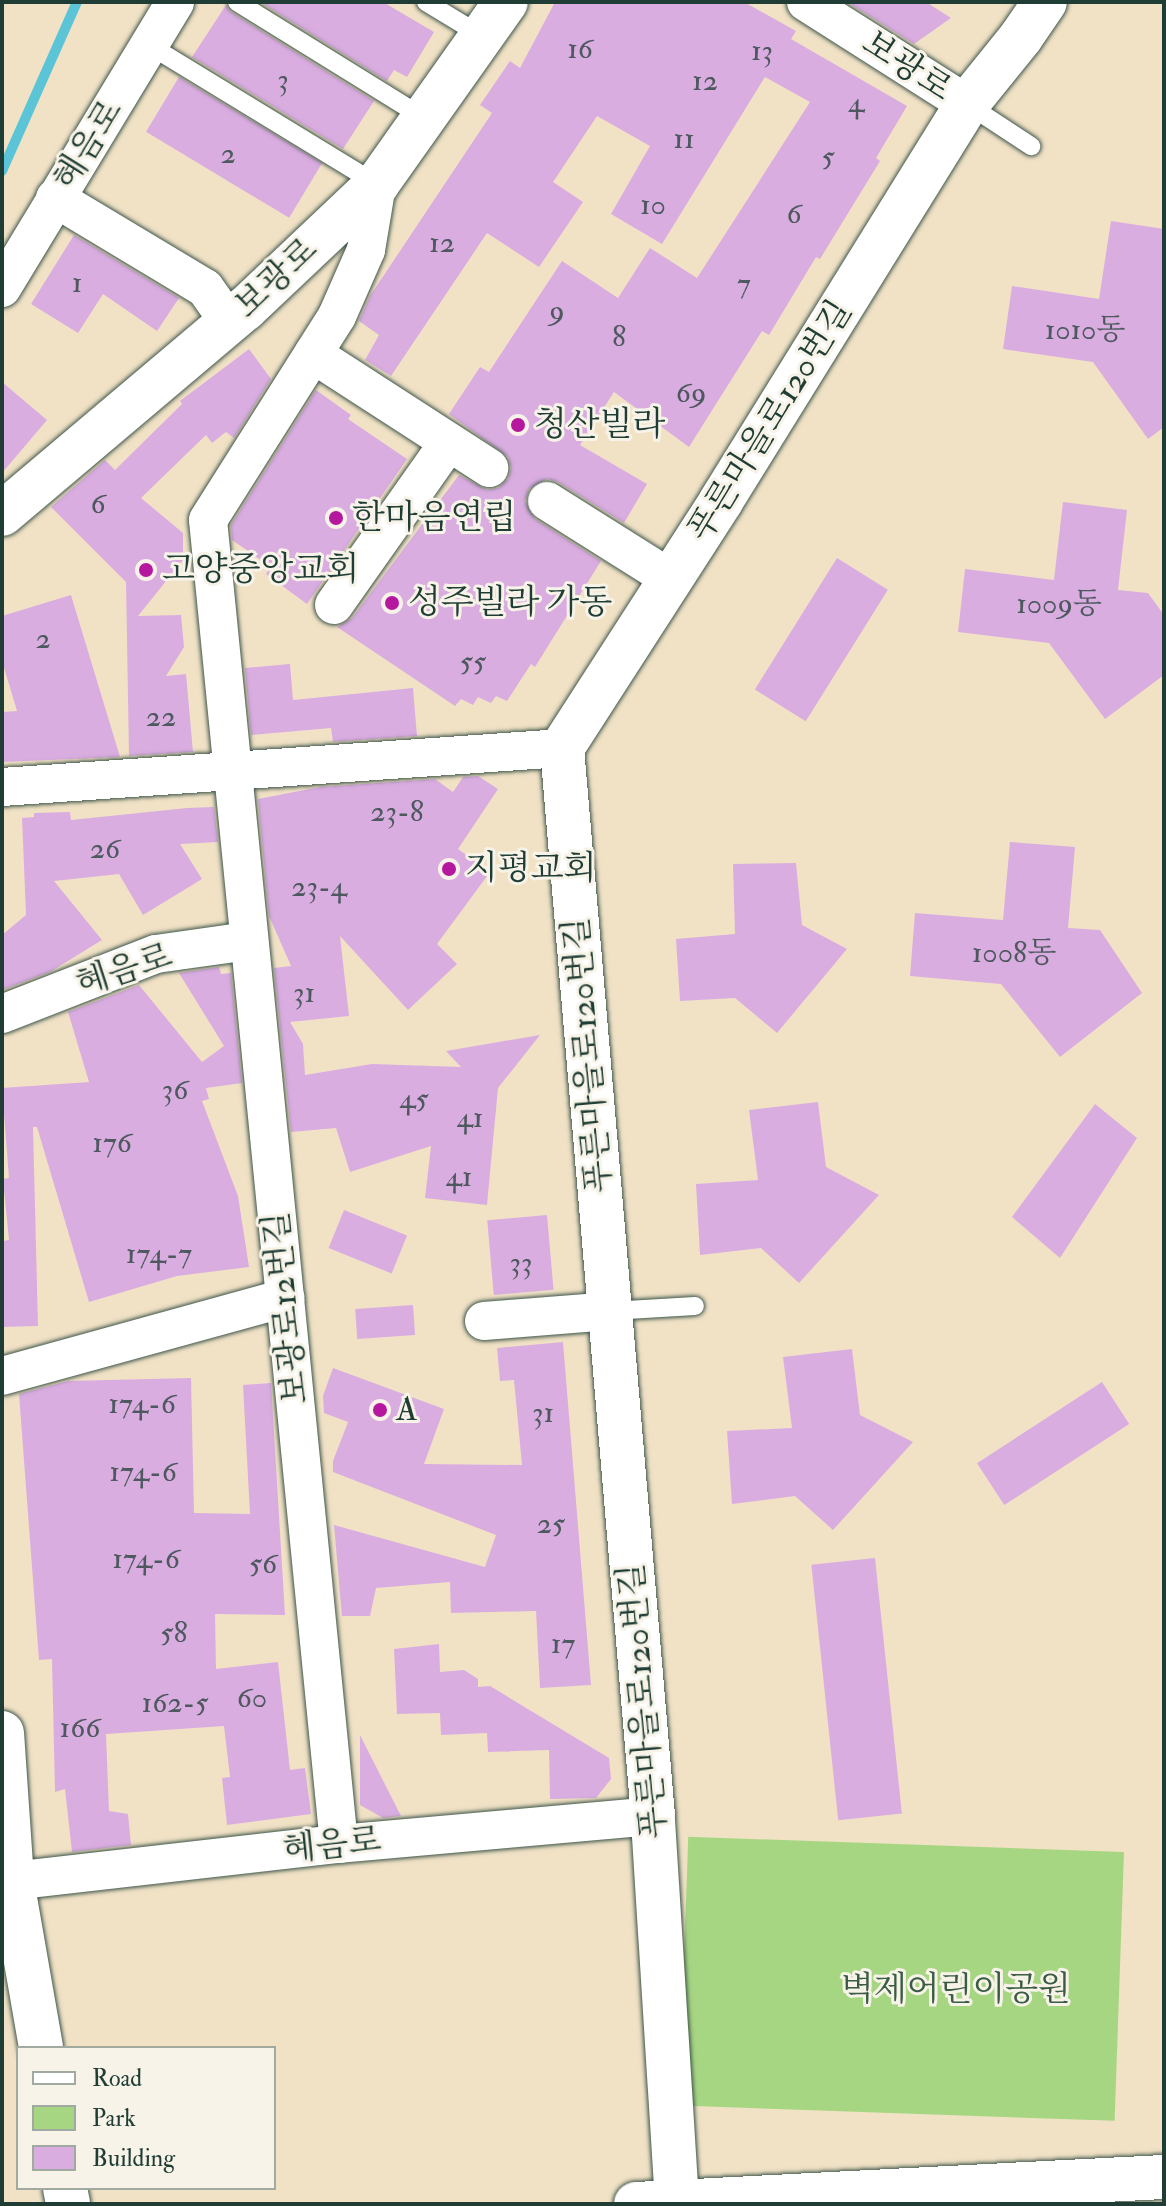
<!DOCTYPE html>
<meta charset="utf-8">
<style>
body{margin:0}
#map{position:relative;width:1166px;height:2206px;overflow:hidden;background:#f1e2c6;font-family:"IM FELL Double Pica","Noto Serif KR",serif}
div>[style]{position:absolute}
.green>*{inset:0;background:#a7d683;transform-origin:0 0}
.stream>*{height:10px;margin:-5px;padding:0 5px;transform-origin:5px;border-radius:5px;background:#5bc4d6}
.building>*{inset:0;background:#daade1;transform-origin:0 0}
.roads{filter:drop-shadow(0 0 2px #3e564a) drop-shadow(0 0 2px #3e564a)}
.lane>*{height:18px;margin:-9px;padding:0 9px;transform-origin:9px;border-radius:9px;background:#fff}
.street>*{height:38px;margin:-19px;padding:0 19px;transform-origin:19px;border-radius:19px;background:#fff}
.secondary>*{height:44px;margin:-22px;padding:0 22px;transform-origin:22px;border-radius:22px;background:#fff}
.dots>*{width:22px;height:22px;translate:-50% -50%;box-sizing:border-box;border:4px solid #f7f3e8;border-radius:50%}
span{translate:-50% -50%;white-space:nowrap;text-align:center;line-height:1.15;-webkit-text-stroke:6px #f7f3e8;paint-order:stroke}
.number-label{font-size:30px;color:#4e595f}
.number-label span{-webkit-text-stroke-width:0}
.street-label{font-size:34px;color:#1f3d34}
.poi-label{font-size:34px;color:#1f3d34}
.left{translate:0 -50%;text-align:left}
.park-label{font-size:34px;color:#3a5c44}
.frame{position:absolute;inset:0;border:4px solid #1f3d34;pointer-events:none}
.legend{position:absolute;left:16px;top:2046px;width:260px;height:144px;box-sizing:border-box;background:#f7f3e8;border:2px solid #a1aaa0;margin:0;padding:10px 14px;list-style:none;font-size:24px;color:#1f3d34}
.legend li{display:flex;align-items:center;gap:16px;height:40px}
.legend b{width:40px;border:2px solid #a1aaa0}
</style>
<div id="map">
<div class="green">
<div style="left:1124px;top:1852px;width:269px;height:436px;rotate:92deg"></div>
</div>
<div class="stream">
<div style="left:2px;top:171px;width:185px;rotate:-66.1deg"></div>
</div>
<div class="building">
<div style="clip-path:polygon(260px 2px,383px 2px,434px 32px,407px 77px,394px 70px,387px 81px)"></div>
<div style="clip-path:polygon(555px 2px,744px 2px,796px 31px,791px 39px,907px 106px,876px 158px,880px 161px,820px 259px,816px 257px,769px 335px,762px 331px,689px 447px,614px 392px,580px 445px,647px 484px,624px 523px,558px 482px,547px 479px,529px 489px,525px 501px,535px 519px,601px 561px,535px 667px,531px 664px,507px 701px,496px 696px,491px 703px,478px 697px,473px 705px,461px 699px,455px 706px,337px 627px,352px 618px,459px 475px,487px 490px,498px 488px,508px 479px,511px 468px,508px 457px,449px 414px,480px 367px,489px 372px,562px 261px,618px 298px,650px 248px,697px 278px,810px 102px,765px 77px,662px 244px,611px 214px,650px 146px,597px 116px,553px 182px,583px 202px,539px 267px,487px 233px,391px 376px,365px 360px,379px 335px,359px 321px,370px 296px,492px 113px,480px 105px,510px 61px,520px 68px)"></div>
<div style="clip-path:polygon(847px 2px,926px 2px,951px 18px,914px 44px)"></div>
<div style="clip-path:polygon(226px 5px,231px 12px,374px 101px,343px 149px,192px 57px)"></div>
<div style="left:179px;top:77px;width:167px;height:64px;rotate:31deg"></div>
<div style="clip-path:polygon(1111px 221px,1164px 229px,1164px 427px,1148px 439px,1093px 362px,1003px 349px,1012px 286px,1099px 299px)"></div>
<div style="clip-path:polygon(74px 235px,179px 298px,157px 331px,103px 294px,78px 333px,31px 304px)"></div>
<div style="clip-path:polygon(249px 349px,271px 379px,234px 438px,226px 432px,212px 443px,206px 435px,141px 498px,183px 533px,183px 560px,138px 616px,181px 615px,184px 647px,166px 676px,186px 674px,193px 752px,129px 756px,126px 582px,51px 507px,105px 460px,115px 470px,182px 404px,180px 401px)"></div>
<div style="clip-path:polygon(2px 382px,47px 420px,2px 473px)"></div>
<div style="clip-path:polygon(316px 390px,351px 415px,348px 419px,407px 459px,307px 604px,266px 574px,271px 567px,232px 540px,231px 525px)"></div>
<div style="clip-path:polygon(1063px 502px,1127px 510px,1118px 590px,1148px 593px,1164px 615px,1164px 675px,1105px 719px,1049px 643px,958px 632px,965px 569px,1054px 580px)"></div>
<div style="left:837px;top:558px;width:60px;height:155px;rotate:32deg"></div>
<div style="clip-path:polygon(71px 595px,120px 757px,2px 762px,2px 712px,17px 711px,2px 661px,2px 616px)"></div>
<div style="clip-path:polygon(290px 664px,293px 700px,413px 688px,417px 736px,333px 742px,331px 728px,251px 735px,245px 668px)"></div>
<div style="clip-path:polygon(478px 776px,498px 789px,458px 849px,490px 872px,437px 944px,457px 964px,408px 1010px,340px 936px,349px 1016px,290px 1022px,303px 1044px,305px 1075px,372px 1064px,461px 1067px,446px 1051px,540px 1035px,498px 1088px,487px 1205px,425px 1198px,431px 1146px,350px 1172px,336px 1128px,291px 1132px,274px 968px,291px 966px,269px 916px,258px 799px,320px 787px,435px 779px,453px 792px,463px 777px)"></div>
<div style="clip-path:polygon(187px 808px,214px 807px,218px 842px,180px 844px,202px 879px,143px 915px,119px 874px,54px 881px,102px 940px,50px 972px,2px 990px,2px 935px,26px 915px,22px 818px,34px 817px,34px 813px,70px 812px,71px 820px)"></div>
<div style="clip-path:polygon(1010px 842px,1075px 847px,1068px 928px,1100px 930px,1142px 993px,1060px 1057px,1001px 984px,910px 976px,915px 913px,1003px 920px)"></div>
<div style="clip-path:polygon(796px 863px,802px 925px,847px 949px,777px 1033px,735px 998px,680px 1001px,676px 939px,735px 934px,733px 864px)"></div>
<div style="clip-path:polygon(219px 967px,221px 974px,231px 973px,242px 1083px,206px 1088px,209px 1099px,202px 1101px,238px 1196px,249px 1267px,177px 1276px,89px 1302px,37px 1127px,33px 1127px,38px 1326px,2px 1327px,2px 1241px,9px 1240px,3px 1179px,9px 1178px,2px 1088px,89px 1082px,68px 1012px,139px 985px,202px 1062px,224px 1046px,179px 973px)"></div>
<div style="clip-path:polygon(818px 1102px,826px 1167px,879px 1195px,799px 1283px,761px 1248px,700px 1255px,696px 1184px,758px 1180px,749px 1110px)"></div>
<div style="clip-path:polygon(1095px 1104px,1137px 1138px,1060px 1258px,1012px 1217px)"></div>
<div style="left:344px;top:1210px;width:68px;height:41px;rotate:22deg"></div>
<div style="left:547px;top:1215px;width:75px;height:60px;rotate:85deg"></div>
<div style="left:413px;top:1305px;width:30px;height:58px;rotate:86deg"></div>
<div style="clip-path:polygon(563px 1342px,591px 1685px,540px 1688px,536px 1611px,451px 1613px,450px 1582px,376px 1588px,370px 1616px,342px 1616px,334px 1525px,485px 1567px,496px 1535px,333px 1472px,333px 1461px,348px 1422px,324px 1413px,323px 1396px,333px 1368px,444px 1409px,424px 1464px,522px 1465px,514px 1380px,500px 1381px,497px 1348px)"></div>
<div style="clip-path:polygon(852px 1349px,860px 1415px,913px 1442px,833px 1530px,795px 1496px,732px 1504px,727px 1431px,792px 1428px,783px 1357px)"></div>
<div style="clip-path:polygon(191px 1378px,194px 1513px,250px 1514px,243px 1385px,271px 1383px,285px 1615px,215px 1614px,216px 1669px,278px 1662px,290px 1770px,305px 1768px,311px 1814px,227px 1825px,222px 1778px,230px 1777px,224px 1726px,106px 1734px,109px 1811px,128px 1814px,131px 1845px,72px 1852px,65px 1789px,55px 1792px,52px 1659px,39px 1660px,19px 1394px,68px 1381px)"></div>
<div style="left:1102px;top:1382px;width:50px;height:149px;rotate:57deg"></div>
<div style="left:875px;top:1558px;width:257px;height:64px;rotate:84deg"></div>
<div style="clip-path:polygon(439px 1644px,440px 1672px,464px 1670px,478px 1679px,478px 1687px,490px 1686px,609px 1758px,611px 1779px,596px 1798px,550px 1799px,549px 1750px,488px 1752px,487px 1733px,441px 1735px,440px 1713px,397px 1714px,394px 1649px)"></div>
<div style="clip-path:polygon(360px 1735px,401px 1816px,383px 1818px,360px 1805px)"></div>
</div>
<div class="roads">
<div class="lane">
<div style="left:237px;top:2px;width:220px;rotate:31.8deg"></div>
<div style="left:426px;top:2px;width:66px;rotate:31.3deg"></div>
<div style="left:149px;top:45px;width:267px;rotate:31.4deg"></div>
<div style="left:967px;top:104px;width:77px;rotate:33.3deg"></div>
<div style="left:610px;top:1311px;width:85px;rotate:-3.4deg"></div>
</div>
<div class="street">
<div style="left:806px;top:2px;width:191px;rotate:32.4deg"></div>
<div style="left:55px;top:198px;width:175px;rotate:31deg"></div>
<div style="left:205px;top:288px;width:42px;rotate:54.8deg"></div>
<div style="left:2px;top:288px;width:334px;rotate:-58.8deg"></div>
<div style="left:313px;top:354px;width:210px;rotate:32.9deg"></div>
<div style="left:547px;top:501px;width:146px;rotate:32.2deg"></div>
<div style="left:334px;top:605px;width:199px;rotate:-54.8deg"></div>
<div style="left:2px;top:787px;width:561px;rotate:-3.98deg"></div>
<div style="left:2px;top:1014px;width:165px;rotate:-21.3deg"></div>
<div style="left:156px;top:954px;width:94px;rotate:-8deg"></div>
<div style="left:484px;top:1321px;width:126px;rotate:-4.5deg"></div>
<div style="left:2px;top:1376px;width:294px;rotate:-15.4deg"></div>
<div style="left:339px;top:1844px;width:1330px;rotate:-95.65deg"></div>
<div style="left:208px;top:520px;width:241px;rotate:-57.7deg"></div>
<div style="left:337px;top:316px;width:72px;rotate:-66.3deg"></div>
<div style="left:366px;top:250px;width:67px;rotate:-80.5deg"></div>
<div style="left:12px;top:1881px;width:329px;rotate:-6.5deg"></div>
<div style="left:339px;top:1844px;width:315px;rotate:-5.1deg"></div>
</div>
<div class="secondary">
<div style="left:2px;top:514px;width:318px;rotate:-40.2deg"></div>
<div style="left:245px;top:309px;width:182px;rotate:-43.4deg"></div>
<div style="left:377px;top:184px;width:223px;rotate:-54.7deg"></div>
<div style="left:2px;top:1733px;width:148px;rotate:86.1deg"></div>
<div style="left:12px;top:1881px;width:169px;rotate:80.1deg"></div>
<div style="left:65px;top:2188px;width:16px;rotate:79deg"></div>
<div style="left:677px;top:2202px;width:387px;rotate:-93.6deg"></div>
<div style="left:653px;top:1816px;width:1072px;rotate:-94.87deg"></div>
<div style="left:562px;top:748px;width:294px;rotate:-57.2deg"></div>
<div style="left:721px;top:501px;width:467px;rotate:-58.2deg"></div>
<div style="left:967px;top:104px;width:86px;rotate:-51.1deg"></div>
<div style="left:1021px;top:37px;width:42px;rotate:-55.6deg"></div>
<div style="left:636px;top:2204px;width:529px;rotate:-2.93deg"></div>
</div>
</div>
<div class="dots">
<div style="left:518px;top:425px;background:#b5179e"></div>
<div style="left:336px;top:518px;background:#b5179e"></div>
<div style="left:146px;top:570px;background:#b5179e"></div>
<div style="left:392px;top:603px;background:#b5179e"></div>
<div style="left:449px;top:869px;background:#b5179e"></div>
<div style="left:380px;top:1410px;background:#b5179e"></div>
</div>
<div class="number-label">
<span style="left:580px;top:49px">16</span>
<span style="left:762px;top:51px">13</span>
<span style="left:283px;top:80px">3</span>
<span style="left:705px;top:81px">12</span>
<span style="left:856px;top:103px">4</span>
<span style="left:684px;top:139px">11</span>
<span style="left:228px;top:154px">2</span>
<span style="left:828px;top:157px">5</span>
<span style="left:653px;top:205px">10</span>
<span style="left:794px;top:214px">6</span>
<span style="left:442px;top:243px">12</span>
<span style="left:77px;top:283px">1</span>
<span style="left:744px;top:284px">7</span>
<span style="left:557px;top:311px">9</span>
<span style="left:1085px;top:330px">1010동</span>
<span style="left:619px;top:337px">8</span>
<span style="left:691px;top:393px">69</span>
<span style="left:98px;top:504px">6</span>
<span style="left:1059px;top:604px">1009동</span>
<span style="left:43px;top:639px">2</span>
<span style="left:473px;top:662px">55</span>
<span style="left:161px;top:717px">22</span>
<span style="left:397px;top:812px">23-8</span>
<span style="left:105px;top:849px">26</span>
<span style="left:319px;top:887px">23-4</span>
<span style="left:1014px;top:953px">1008동</span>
<span style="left:304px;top:993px">31</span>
<span style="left:175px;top:1090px">36</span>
<span style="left:414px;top:1099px">45</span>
<span style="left:470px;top:1118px">41</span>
<span style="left:112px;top:1143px">176</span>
<span style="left:459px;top:1177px">41</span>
<span style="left:159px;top:1254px">174-7</span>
<span style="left:521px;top:1263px">33</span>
<span style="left:142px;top:1404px">174-6</span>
<span style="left:543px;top:1413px">31</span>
<span style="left:143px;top:1472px">174-6</span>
<span style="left:551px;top:1524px">25</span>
<span style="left:146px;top:1559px">174-6</span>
<span style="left:263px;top:1564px">56</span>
<span style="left:174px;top:1633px">58</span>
<span style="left:563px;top:1644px">17</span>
<span style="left:252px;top:1698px">60</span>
<span style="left:175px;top:1703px">162-5</span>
<span style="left:80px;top:1728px">166</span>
</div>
<div class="street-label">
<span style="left:907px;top:66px;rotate:33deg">보광로</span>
<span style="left:88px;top:145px;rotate:-58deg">혜음로</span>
<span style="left:276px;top:278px;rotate:-43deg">보광로</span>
<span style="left:770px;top:421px;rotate:-58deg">푸른마을로120번길</span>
<span style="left:124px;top:970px;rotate:-18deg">혜음로</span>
<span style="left:588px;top:1055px;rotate:-95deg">푸른마을로120번길</span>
<span style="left:286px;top:1308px;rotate:-96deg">보광로12번길</span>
<span style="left:643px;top:1701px;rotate:-95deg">푸른마을로120번길</span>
<span style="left:332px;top:1845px;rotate:-6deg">혜음로</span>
</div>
<div class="poi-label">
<span class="left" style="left:534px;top:425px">청산빌라</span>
<span class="left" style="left:352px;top:518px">한마음연립</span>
<span class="left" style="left:162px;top:570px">고양중앙교회</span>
<span class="left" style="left:408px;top:603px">성주빌라 가동</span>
<span class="left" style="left:465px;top:869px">지평교회</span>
<span class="left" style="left:396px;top:1410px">A</span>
</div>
<div class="park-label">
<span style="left:956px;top:1990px">벽제어린이공원</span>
</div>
<div class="frame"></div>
<ul class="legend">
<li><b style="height:10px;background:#fff"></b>Road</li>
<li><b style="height:22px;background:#a7d683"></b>Park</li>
<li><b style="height:22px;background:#daade1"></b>Building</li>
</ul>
</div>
